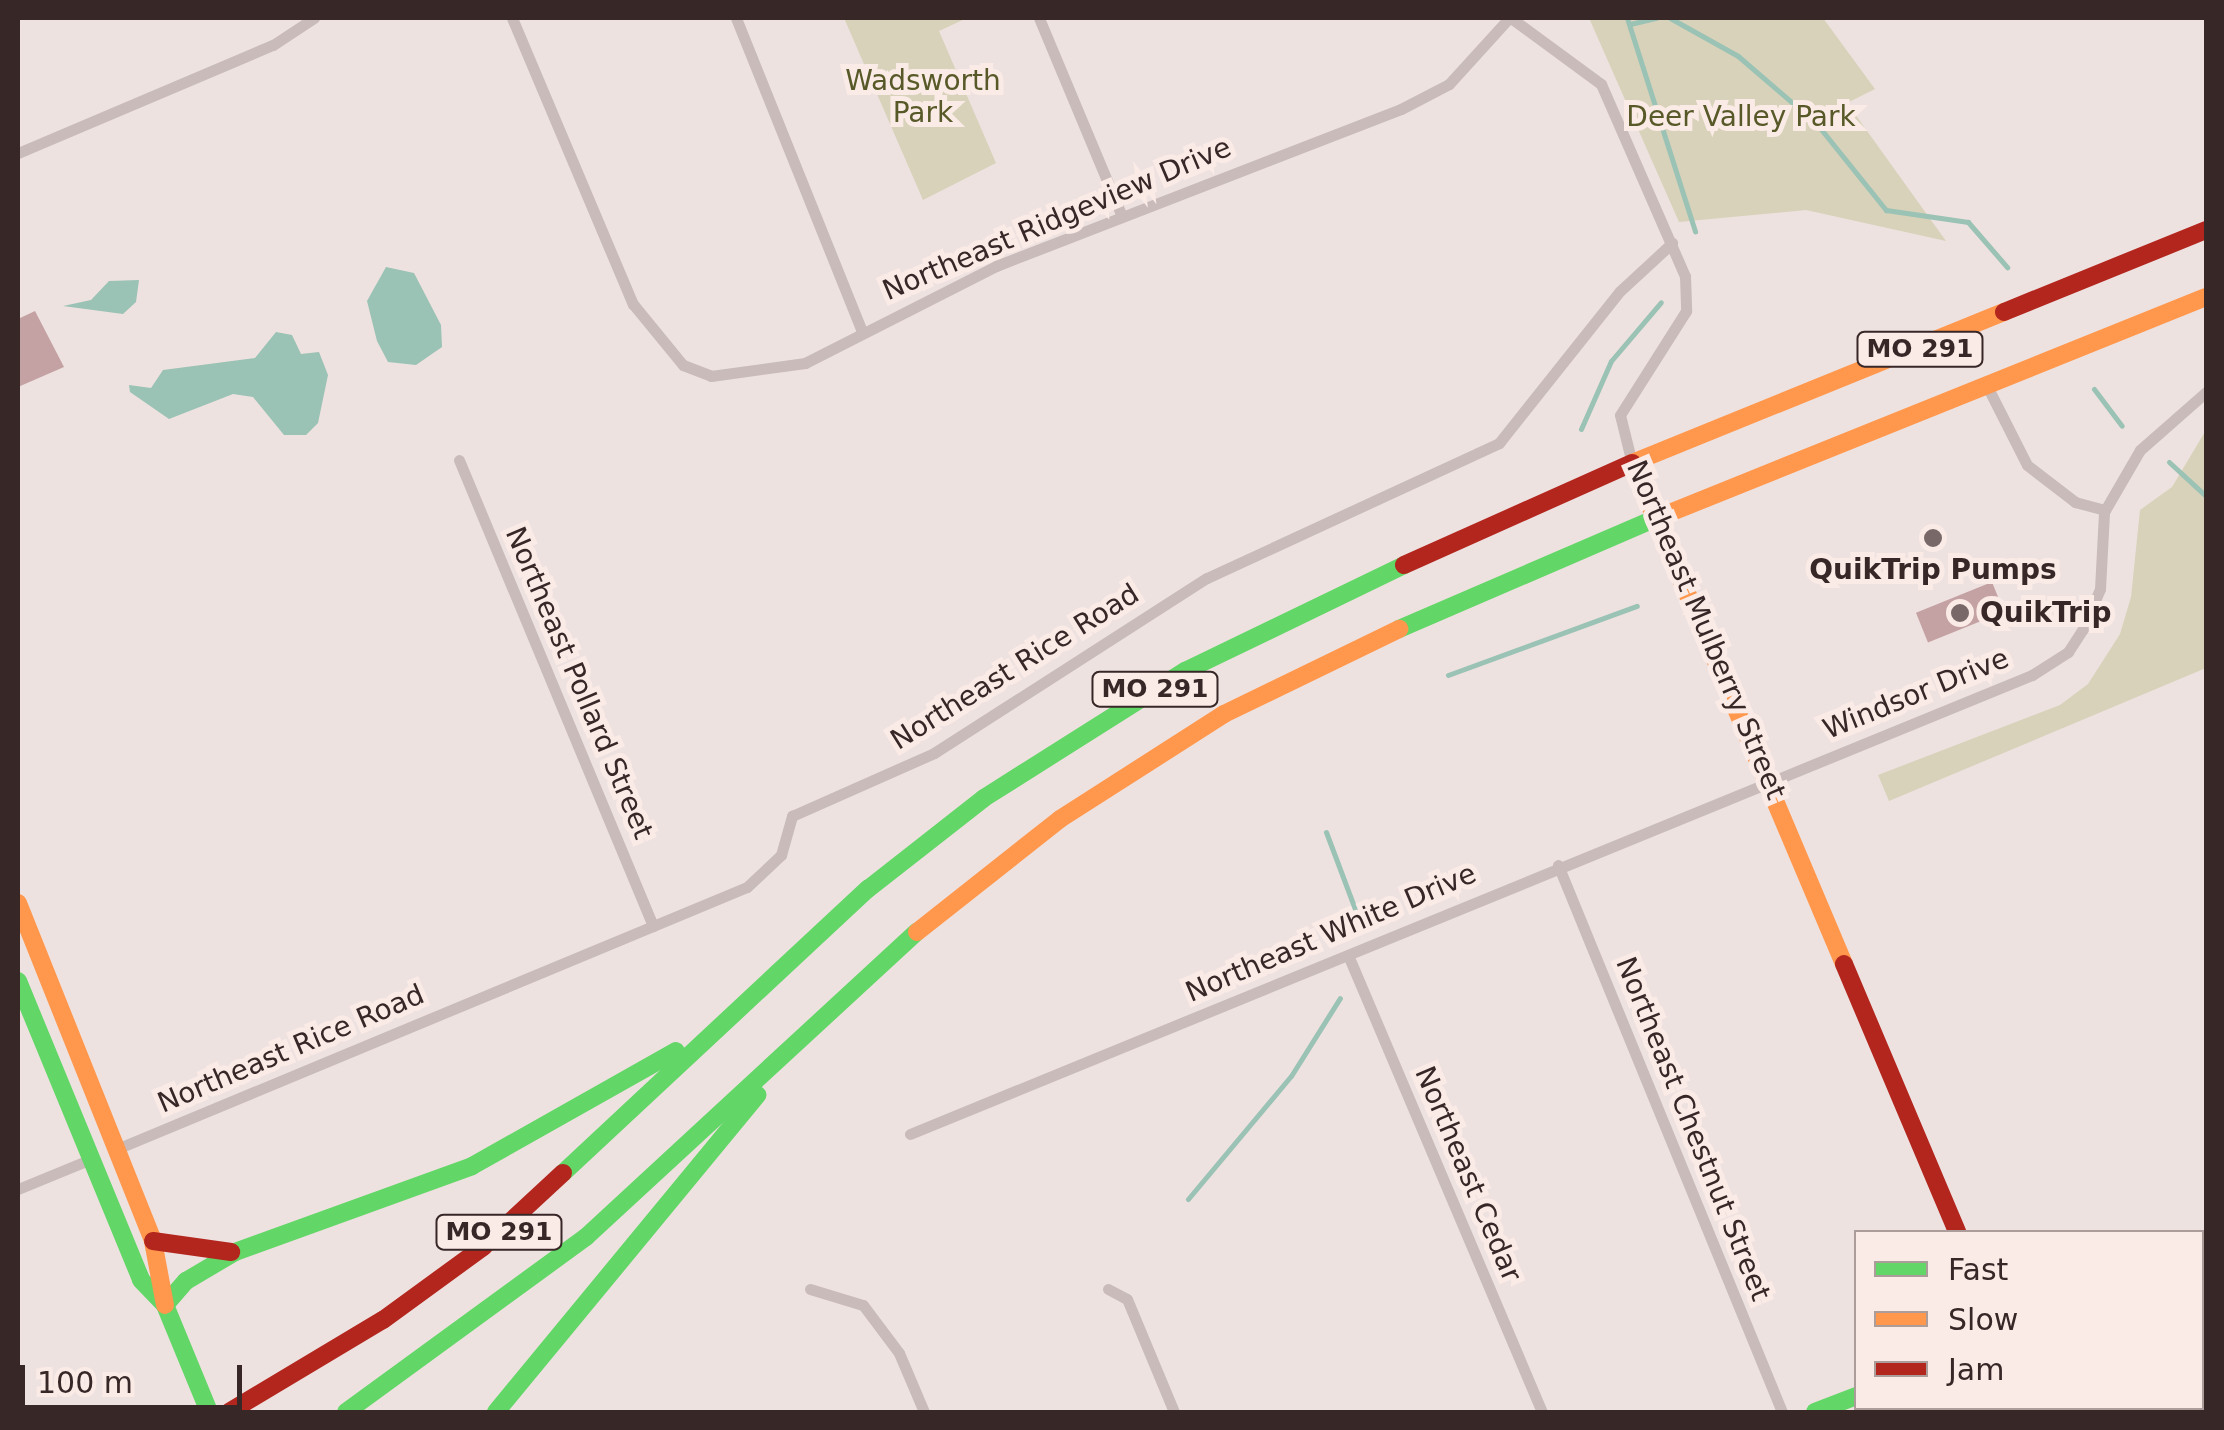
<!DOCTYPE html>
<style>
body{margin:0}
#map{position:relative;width:2224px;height:1430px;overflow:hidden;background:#eee2e0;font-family:"DejaVu Sans",sans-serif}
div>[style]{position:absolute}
.green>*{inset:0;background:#d7d2b9}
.water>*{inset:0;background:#9ac2b5}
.stream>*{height:5px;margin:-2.5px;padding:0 2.5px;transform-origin:2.5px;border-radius:2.5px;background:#9ac2b5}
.building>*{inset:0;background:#c4a1a3;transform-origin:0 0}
.street>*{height:11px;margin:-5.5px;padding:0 5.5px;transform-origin:5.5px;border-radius:5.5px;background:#c8bbb9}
.fast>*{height:18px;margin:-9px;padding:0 9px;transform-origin:9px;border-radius:9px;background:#63d668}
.slow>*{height:18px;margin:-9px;padding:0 9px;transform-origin:9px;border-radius:9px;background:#ff974d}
.jam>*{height:18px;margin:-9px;padding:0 9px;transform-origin:9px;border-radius:9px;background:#b3261e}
.dots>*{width:28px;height:28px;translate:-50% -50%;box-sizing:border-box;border:5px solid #fbebe7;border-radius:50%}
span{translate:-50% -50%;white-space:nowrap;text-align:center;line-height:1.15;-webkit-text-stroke:10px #fbebe7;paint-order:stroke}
.shield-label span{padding:2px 8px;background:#fbebe7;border:2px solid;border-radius:8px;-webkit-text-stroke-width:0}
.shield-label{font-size:25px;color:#382727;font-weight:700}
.park-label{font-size:28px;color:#585928}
.street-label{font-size:28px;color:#382727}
.poi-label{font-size:28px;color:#382727;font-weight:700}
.left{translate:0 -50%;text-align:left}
.frame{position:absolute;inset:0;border:20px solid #382727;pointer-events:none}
.legend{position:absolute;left:1854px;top:1230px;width:350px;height:180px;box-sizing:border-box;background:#fbebe7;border:2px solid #ad9d9a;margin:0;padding:12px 18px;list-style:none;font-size:30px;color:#382727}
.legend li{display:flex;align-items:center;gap:20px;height:50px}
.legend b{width:50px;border:2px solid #ad9d9a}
.scale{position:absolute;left:20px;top:1365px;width:222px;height:45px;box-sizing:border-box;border:5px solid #382727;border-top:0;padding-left:12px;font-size:30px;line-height:35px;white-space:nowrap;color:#382727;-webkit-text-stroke:8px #fbebe7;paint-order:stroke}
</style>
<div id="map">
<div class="green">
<div style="clip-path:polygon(844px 18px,967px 18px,939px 31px,996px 163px,923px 200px)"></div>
<div style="clip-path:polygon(1589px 18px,1823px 18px,1875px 89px,1847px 103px,1946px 241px,1806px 210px,1679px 222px)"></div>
<div style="clip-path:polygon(2206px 430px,2206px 668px,1889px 801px,1878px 775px,2060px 705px,2088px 684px,2120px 634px,2131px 597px,2140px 510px,2172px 487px)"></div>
</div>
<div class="water">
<div style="clip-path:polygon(386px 267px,414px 273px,441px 325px,442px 347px,416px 365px,388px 362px,377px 341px,367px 301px)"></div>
<div style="clip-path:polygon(139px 280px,136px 302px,123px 314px,63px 306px,91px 300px,109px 281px)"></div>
<div style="clip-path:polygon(276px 332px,292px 335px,301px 354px,319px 352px,328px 375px,318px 423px,306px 435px,284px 435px,253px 397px,233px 394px,169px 419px,130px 392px,129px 385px,151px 388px,163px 370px,255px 358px)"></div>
</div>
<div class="stream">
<div style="left:1627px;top:18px;width:224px;rotate:72.3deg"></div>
<div style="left:1670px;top:18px;width:78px;rotate:29.2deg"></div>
<div style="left:1738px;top:56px;width:103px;rotate:40.7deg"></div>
<div style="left:1816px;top:123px;width:112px;rotate:51.2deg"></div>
<div style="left:1886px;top:210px;width:83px;rotate:8.3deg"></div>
<div style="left:1968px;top:222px;width:60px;rotate:49.1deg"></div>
<div style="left:1630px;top:24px;width:27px;rotate:-13deg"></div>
<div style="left:2094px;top:389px;width:46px;rotate:52.9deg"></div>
<div style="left:1581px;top:429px;width:74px;rotate:-66.2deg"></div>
<div style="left:1611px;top:361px;width:77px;rotate:-49.7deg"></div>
<div style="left:2169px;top:462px;width:50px;rotate:42.6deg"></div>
<div style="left:1448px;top:675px;width:201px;rotate:-20.1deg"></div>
<div style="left:1326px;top:832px;width:103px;rotate:69.4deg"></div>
<div style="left:1188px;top:1199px;width:160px;rotate:-50.1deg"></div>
<div style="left:1291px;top:1076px;width:92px;rotate:-57.9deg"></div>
</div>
<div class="building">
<div style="clip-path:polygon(35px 311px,64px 367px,18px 387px,18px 319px)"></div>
<div style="left:1992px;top:582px;width:32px;height:82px;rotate:68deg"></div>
</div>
<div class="street">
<div style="left:512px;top:18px;width:311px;rotate:67.1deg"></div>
<div style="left:633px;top:304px;width:79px;rotate:50.7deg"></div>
<div style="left:683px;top:365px;width:30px;rotate:21deg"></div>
<div style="left:711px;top:376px;width:95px;rotate:-7.9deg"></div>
<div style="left:805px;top:363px;width:214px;rotate:-26.9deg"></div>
<div style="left:996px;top:266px;width:434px;rotate:-21.2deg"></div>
<div style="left:1401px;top:109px;width:54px;rotate:-27.5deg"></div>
<div style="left:1449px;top:84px;width:89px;rotate:-47.7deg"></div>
<div style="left:736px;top:18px;width:335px;rotate:68.1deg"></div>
<div style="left:1039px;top:18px;width:212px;rotate:67.3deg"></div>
<div style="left:1511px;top:18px;width:112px;rotate:36.3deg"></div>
<div style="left:1601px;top:84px;width:210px;rotate:66.4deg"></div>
<div style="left:1685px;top:276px;width:35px;rotate:88deg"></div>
<div style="left:1686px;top:311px;width:123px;rotate:122.4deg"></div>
<div style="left:1620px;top:415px;width:49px;rotate:76deg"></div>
<div style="left:18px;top:153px;width:277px;rotate:-23deg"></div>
<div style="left:273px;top:45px;width:49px;rotate:-33.4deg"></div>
<div style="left:1988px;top:388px;width:86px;rotate:63.1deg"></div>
<div style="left:2027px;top:465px;width:61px;rotate:37.6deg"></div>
<div style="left:2075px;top:502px;width:31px;rotate:15deg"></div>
<div style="left:459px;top:460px;width:505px;rotate:67.4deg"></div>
<div style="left:1558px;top:865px;width:591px;rotate:67.73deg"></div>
<div style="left:1348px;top:955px;width:496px;rotate:67deg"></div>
<div style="left:910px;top:1134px;width:1212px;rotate:-22.25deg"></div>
<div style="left:2032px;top:675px;width:43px;rotate:-32.6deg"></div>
<div style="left:2068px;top:652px;width:27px;rotate:-57deg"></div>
<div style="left:2083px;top:629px;width:43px;rotate:-67deg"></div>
<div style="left:2100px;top:589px;width:77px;rotate:-87deg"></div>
<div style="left:2104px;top:512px;width:72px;rotate:-59.9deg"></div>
<div style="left:2140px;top:450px;width:88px;rotate:-41.3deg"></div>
<div style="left:119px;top:1148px;width:680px;rotate:-22.57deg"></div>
<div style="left:747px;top:887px;width:47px;rotate:-43.3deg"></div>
<div style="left:781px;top:855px;width:41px;rotate:-74.2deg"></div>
<div style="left:792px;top:816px;width:155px;rotate:-23.9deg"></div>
<div style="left:934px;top:753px;width:324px;rotate:-32.7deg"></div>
<div style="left:1207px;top:578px;width:322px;rotate:-24.8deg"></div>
<div style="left:1499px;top:443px;width:194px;rotate:-51.5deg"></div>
<div style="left:1620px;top:291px;width:71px;rotate:-42.7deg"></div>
<div style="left:18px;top:1189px;width:79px;rotate:-22.3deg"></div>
<div style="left:810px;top:1289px;width:55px;rotate:16.8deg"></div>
<div style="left:863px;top:1305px;width:60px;rotate:53.1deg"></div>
<div style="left:899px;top:1353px;width:64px;rotate:67deg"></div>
<div style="left:1108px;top:1289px;width:21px;rotate:28deg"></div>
<div style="left:1127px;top:1299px;width:122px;rotate:67.4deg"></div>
</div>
<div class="fast">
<div style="left:1399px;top:629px;width:281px;rotate:-23.3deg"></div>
<div style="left:18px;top:981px;width:323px;rotate:67.6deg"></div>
<div style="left:141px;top:1280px;width:35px;rotate:46deg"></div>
<div style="left:165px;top:1305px;width:116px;rotate:67.6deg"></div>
<div style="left:563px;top:1173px;width:417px;rotate:-43deg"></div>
<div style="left:868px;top:889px;width:147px;rotate:-38.1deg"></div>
<div style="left:984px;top:798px;width:238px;rotate:-32.3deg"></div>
<div style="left:1185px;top:671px;width:243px;rotate:-25.8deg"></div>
<div style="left:2202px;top:1261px;width:4px;rotate:-27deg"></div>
<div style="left:165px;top:1305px;width:32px;rotate:-49deg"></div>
<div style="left:186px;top:1281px;width:57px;rotate:-30.6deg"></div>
<div style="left:235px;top:1252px;width:252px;rotate:-19.9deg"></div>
<div style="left:472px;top:1166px;width:234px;rotate:-29.4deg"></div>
<div style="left:346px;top:1412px;width:297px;rotate:-36.1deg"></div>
<div style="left:586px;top:1237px;width:450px;rotate:-42.7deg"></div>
<div style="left:496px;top:1412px;width:411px;rotate:-50.5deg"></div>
<div style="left:1815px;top:1412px;width:44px;rotate:-21.3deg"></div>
</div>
<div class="slow">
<div style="left:1632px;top:463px;width:544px;rotate:67.06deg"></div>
<div style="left:1632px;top:463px;width:401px;rotate:-22.1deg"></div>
<div style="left:1657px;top:518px;width:592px;rotate:-21.93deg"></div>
<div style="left:18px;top:903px;width:364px;rotate:68.2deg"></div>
<div style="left:153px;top:1241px;width:65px;rotate:79.4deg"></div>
<div style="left:917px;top:932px;width:182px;rotate:-38.3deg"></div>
<div style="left:1060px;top:819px;width:195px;rotate:-32.6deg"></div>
<div style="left:1224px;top:714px;width:195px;rotate:-25.9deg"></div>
</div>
<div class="jam">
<div style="left:2004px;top:312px;width:218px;rotate:-22.1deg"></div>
<div style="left:1404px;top:565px;width:250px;rotate:-24.1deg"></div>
<div style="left:1844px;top:964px;width:291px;rotate:67.1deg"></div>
<div style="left:153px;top:1241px;width:79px;rotate:8deg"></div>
<div style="left:2029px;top:1408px;width:4px;rotate:63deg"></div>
<div style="left:229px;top:1412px;width:179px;rotate:-30.9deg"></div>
<div style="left:383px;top:1320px;width:124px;rotate:-36.1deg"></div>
<div style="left:483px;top:1247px;width:109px;rotate:-42.8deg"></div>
</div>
<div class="dots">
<div style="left:1933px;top:538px;background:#786868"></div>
<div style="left:1960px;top:613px;background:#786868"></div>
</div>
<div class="shield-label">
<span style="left:1920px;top:349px">MO 291</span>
<span style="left:1155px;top:689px">MO 291</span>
<span style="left:499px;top:1232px">MO 291</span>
</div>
<div class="park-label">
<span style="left:923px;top:97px">Wadsworth<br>Park</span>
<span style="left:1741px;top:117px">Deer Valley Park</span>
</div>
<div class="street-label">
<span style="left:1057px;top:219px;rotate:-23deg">Northeast Ridgeview Drive</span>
<span style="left:1706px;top:630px;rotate:67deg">Northeast Mulberry Street</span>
<span style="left:1015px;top:667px;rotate:-32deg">Northeast Rice Road</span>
<span style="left:579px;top:683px;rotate:67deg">Northeast Pollard Street</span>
<span style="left:1916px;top:694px;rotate:-22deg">Windsor Drive</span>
<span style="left:1331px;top:933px;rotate:-23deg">Northeast White Drive</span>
<span style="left:291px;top:1049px;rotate:-23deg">Northeast Rice Road</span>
<span style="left:1693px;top:1129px;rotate:68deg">Northeast Chestnut Street</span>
<span style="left:1468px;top:1174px;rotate:67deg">Northeast Cedar</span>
</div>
<div class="poi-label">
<span style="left:1933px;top:570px">QuikTrip Pumps</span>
<span class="left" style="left:1980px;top:613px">QuikTrip</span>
</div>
<div class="frame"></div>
<ul class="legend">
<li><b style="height:12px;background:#63d668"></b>Fast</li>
<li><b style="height:12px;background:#ff974d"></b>Slow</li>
<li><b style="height:12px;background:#b3261e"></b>Jam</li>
</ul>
<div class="scale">100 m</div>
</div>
